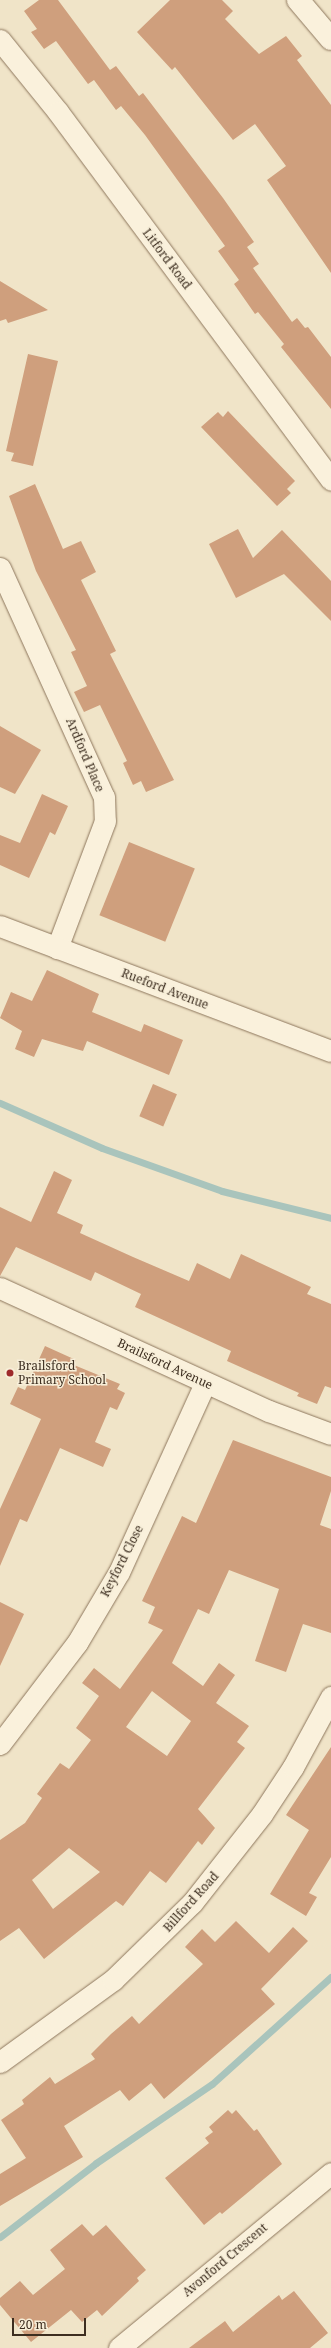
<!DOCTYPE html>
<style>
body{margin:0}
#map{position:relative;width:331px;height:2348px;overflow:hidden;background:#f0e4c8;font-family:"Noto Serif",serif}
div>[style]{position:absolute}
.stream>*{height:7px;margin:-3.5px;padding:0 3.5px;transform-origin:3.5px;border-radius:3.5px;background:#a9c4bc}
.building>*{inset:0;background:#cf9f7d;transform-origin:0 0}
.roads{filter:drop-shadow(0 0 1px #8d765c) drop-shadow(0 0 1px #8d765c)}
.minor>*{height:21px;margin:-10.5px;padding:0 10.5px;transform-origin:10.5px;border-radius:10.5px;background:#faf1dc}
.tertiary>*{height:22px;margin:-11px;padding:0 11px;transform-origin:11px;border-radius:11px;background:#faf1dc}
.dots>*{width:11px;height:11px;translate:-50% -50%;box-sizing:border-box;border:2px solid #f7eed8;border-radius:50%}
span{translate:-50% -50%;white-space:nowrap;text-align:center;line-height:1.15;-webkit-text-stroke:3px #f7eed8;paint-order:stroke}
.street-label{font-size:12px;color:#3d2e20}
.poi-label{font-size:12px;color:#3d2e20}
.left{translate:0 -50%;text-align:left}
.scale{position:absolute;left:12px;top:2318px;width:74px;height:18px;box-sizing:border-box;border:2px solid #3d2e20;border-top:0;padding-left:5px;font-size:12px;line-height:14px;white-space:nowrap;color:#3d2e20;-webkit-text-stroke:3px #f7eed8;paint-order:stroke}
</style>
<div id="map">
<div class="stream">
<div style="left:0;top:1103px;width:111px;rotate:23.8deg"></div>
<div style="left:102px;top:1148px;width:127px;rotate:19.7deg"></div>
<div style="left:222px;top:1191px;width:112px;rotate:13.9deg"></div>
<div style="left:0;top:2237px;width:121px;rotate:-37.6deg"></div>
<div style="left:96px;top:2163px;width:140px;rotate:-34.3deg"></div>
<div style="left:212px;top:2084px;width:160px;rotate:-42deg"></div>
</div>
<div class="building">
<div style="clip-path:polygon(39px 0,58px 0,110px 70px,116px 66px,139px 96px,143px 93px,223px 198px,254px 242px,247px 247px,259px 264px,253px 268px,292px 322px,297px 318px,305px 328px,308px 327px,331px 357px,331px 409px,281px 347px,284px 344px,258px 312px,255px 314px,234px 284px,239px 280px,218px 251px,225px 246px,145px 135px,121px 106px,116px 110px,94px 80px,88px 84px,56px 41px,44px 49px,31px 32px,37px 29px,24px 11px)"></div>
<div style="clip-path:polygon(170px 0,222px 0,233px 11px,225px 19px,259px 54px,286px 36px,302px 56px,297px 60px,331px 105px,331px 273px,267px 180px,286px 166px,255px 124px,233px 140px,175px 67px,172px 70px,137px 32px)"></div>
<div style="clip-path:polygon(0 281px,48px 310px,8px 323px,6px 319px,0 321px)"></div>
<div style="clip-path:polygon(28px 354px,58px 361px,33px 466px,11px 461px,14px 453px,6px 451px)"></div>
<div style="clip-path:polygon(228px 411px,295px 481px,287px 489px,291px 493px,277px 506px,201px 427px,218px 412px,223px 417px)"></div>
<div style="clip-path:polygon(35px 484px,63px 549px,81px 541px,96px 572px,81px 580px,116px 651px,110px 654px,174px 780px,146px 792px,141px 781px,133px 785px,123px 763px,127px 761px,100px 705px,84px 712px,74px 692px,87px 686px,71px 652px,76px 650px,36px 571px,9px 496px)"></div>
<div style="clip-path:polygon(238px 529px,253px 558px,282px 530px,331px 581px,331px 621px,284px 574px,236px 598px,209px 544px)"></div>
<div style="clip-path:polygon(0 726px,41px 750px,15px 794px,0 787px)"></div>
<div style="clip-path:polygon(42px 794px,68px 806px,55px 835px,50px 832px,29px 878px,0 865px,0 835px,20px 843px)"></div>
<div style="left:129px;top:842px;width:71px;height:79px;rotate:22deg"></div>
<div style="clip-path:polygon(47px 970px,99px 994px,92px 1012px,141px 1032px,144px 1024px,183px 1040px,169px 1075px,87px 1041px,83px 1051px,42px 1039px,34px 1057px,15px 1049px,22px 1031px,0 1018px,11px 992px,32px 1001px)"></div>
<div style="left:153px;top:1084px;width:26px;height:35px;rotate:23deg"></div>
<div style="clip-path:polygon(54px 1171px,72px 1180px,57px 1213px,83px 1225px,80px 1233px,133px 1257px,189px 1281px,197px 1263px,230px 1279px,241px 1254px,311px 1287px,307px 1294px,331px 1304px,331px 1388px,325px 1386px,317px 1404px,297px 1396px,299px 1393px,227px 1361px,231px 1351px,135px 1307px,141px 1294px,95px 1272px,91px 1281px,16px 1247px,0 1276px,0 1207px,31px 1222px)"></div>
<div style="clip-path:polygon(45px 1346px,76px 1360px,74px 1365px,120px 1384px,117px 1389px,125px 1393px,117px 1410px,110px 1407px,95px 1442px,111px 1449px,103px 1467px,60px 1448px,27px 1522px,20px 1519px,0 1566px,0 1509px,41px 1419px,10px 1404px,18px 1387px,25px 1390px)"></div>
<div style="clip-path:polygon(evenodd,233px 1440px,331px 1477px,331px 1491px,320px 1525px,331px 1529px,331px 1633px,303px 1624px,286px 1672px,255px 1661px,279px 1589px,229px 1570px,209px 1614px,198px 1609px,172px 1663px,203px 1686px,219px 1663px,235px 1675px,216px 1703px,249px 1726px,237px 1742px,245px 1748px,198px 1809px,215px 1828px,202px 1845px,198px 1841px,166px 1883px,150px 1871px,123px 1906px,116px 1901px,44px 1959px,19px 1928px,0 1941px,0 1840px,25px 1823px,42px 1798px,37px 1794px,60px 1763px,69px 1769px,91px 1740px,76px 1728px,99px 1696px,82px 1683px,94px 1668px,120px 1689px,163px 1630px,148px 1623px,155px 1607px,142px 1601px,182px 1516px,196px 1523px,233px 1440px,152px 1691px,191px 1721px,167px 1756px,126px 1727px,152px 1691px,233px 1440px,69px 1848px,100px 1872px,53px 1909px,32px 1880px,69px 1848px)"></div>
<div style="clip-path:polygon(0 1602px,24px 1614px,0 1666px)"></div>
<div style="clip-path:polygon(331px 1747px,331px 1857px,309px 1893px,317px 1897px,306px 1916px,270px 1894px,309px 1830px,286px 1815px)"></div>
<div style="clip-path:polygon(236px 1921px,269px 1953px,293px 1927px,308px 1941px,261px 1989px,275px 2004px,164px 2099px,151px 2083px,129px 2101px,120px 2090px,64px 2126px,83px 2157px,0 2206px,0 2174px,26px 2158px,1px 2120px,24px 2104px,22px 2100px,50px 2077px,55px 2084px,95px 2059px,91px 2054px,111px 2034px,132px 2016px,139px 2024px,203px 1964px,185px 1947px,202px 1929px,215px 1942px)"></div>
<div style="clip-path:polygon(228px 2110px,232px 2114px,236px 2110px,254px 2131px,257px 2129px,282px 2164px,222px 2214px,220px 2212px,204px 2225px,165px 2178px,209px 2143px,205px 2138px,213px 2132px,209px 2127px)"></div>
<div style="clip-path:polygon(82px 2224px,93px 2236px,106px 2225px,146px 2270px,137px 2278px,139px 2281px,102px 2316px,97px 2310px,82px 2322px,71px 2310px,31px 2342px,0 2305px,0 2298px,20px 2281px,33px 2295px,65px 2269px,50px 2250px)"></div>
<div style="clip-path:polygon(294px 2291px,328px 2333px,310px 2348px,189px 2348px,225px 2321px,233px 2332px,279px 2295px,282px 2300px)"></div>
</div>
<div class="roads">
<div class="minor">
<div style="left:0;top:40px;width:92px;rotate:51.1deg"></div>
<div style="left:58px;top:112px;width:458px;rotate:53.4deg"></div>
<div style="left:0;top:568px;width:252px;rotate:65.6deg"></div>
<div style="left:104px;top:797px;width:24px;rotate:88deg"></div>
<div style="left:105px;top:821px;width:136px;rotate:110.7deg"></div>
<div style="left:0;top:926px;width:354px;rotate:20.7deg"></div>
<div style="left:0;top:1288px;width:296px;rotate:24.6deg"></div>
<div style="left:269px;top:1411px;width:66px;rotate:20.4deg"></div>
<div style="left:0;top:1744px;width:127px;rotate:-52.7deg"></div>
<div style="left:77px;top:1643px;width:82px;rotate:-59.4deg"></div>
<div style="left:119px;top:1572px;width:208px;rotate:-65.5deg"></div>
<div style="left:0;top:2062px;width:140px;rotate:-36deg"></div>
<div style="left:113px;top:1980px;width:110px;rotate:-44.3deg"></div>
<div style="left:192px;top:1903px;width:113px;rotate:-51.8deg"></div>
<div style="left:262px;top:1814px;width:56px;rotate:-56.6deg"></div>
<div style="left:293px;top:1767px;width:80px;rotate:-61.5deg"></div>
<div style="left:119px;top:2348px;width:275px;rotate:-39.5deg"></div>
</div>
<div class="tertiary">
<div style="left:298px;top:0;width:51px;rotate:49.8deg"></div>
</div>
</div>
<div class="dots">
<div style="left:10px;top:1373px;background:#9e2a2b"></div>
</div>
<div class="street-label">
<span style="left:167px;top:259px;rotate:53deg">Litford Road</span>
<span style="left:85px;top:755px;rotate:67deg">Ardford Place</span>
<span style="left:165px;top:989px;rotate:21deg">Rueford Avenue</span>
<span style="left:165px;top:1364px;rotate:25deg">Brailsford Avenue</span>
<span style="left:122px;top:1561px;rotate:-63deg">Keyford Close</span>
<span style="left:191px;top:1902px;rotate:-48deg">Billford Road</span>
<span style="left:225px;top:2260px;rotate:-40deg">Avonford Crescent</span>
</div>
<div class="poi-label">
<span class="left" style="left:18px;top:1373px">Brailsford<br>Primary School</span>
</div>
<div class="scale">20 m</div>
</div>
